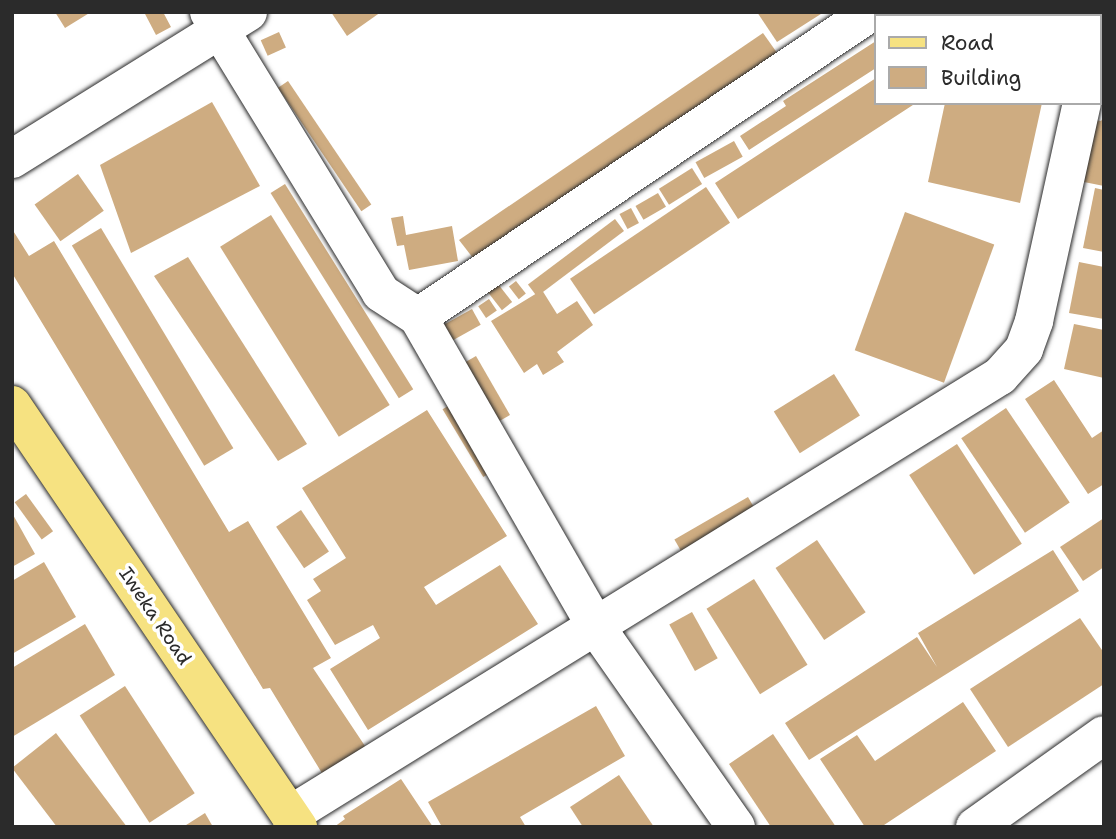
<!DOCTYPE html>
<style>
body{margin:0}
#map{position:relative;width:1116px;height:839px;overflow:hidden;background:#fff;font-family:"Shantell Sans",sans-serif}
div>[style]{position:absolute}
.building>*{inset:0;background:#ceac81;transform-origin:0 0}
.roads{filter:drop-shadow(0 0 2px #2b2b2b) drop-shadow(0 0 2px #2b2b2b)}
.minor>*{height:38px;margin:-19px;padding:0 19px;transform-origin:19px;border-radius:19px;background:#fff}
.major>*{height:38px;margin:-19px;padding:0 19px;transform-origin:19px;border-radius:19px;background:#f6e281}
span{translate:-50% -50%;white-space:nowrap;text-align:center;line-height:1.15;-webkit-text-stroke:7px #fff;paint-order:stroke}
.street-label{font-size:19px;color:#2b2b2b}
.frame{position:absolute;inset:0;border:14px solid #2b2b2b;pointer-events:none}
.legend{position:absolute;left:874px;top:14px;width:228px;height:91px;box-sizing:border-box;background:#fff;border:2px solid #aaa;margin:0;padding:9px 12px;list-style:none;font-size:21px;color:#2b2b2b}
.legend li{display:flex;align-items:center;gap:14px;height:35px}
.legend b{width:35px;border:2px solid #aaa}
</style>
<div id="map">
<div class="building">
<div style="clip-path:polygon(55px 12px,91px 12px,65px 28px)"></div>
<div style="clip-path:polygon(144px 12px,163px 12px,171px 27px,156px 35px)"></div>
<div style="clip-path:polygon(331px 12px,381px 12px,347px 36px)"></div>
<div style="clip-path:polygon(757px 12px,824px 12px,777px 42px)"></div>
<div style="clip-path:polygon(974px 12px,1063px 12px,974px 16px)"></div>
<div style="left:279px;top:32px;width:17px;height:20px;rotate:66deg"></div>
<div style="clip-path:polygon(763px 33px,780px 57px,473px 258px,459px 240px)"></div>
<div style="clip-path:polygon(876px 41px,876px 68px,749px 150px,740px 136px,786px 106px,783px 101px)"></div>
<div style="clip-path:polygon(876px 78px,876px 103px,916px 103px,738px 219px,715px 183px)"></div>
<div style="left:288px;top:81px;width:149px;height:12px;rotate:56deg"></div>
<div style="clip-path:polygon(212px 102px,260px 186px,131px 253px,100px 165px)"></div>
<div style="clip-path:polygon(945px 103px,1042px 103px,1020px 203px,928px 182px)"></div>
<div style="clip-path:polygon(1104px 116px,1104px 186px,1084px 182px,1095px 120px,1101px 121px)"></div>
<div style="left:734px;top:141px;width:18px;height:44px;rotate:61deg"></div>
<div style="left:692px;top:168px;width:19px;height:39px;rotate:58deg"></div>
<div style="left:78px;top:174px;width:45px;height:53px;rotate:55deg"></div>
<div style="left:285px;top:184px;width:242px;height:17px;rotate:58deg"></div>
<div style="left:706px;top:187px;width:43px;height:164px;rotate:56deg"></div>
<div style="clip-path:polygon(1095px 188px,1104px 190px,1104px 252px,1083px 248px)"></div>
<div style="left:658px;top:193px;width:16px;height:26px;rotate:60deg"></div>
<div style="left:631px;top:208px;width:17px;height:13px;rotate:62deg"></div>
<div style="left:905px;top:212px;width:95px;height:147px;rotate:20deg"></div>
<div style="left:271px;top:215px;width:224px;height:60px;rotate:58deg"></div>
<div style="clip-path:polygon(403px 216px,406px 235px,452px 226px,458px 261px,409px 270px,404px 245px,397px 246px,391px 218px)"></div>
<div style="left:615px;top:219px;width:15px;height:109px;rotate:53deg"></div>
<div style="left:101px;top:228px;width:257px;height:34px;rotate:59deg"></div>
<div style="clip-path:polygon(12px 229px,29px 256px,54px 241px,229px 532px,248px 521px,331px 658px,313px 668px,371px 755px,328px 783px,270px 688px,263px 689px,12px 273px)"></div>
<div style="clip-path:polygon(188px 257px,307px 444px,278px 461px,154px 276px)"></div>
<div style="clip-path:polygon(1079px 262px,1104px 267px,1104px 319px,1069px 313px)"></div>
<div style="left:516px;top:281px;width:16px;height:9px;rotate:52deg"></div>
<div style="left:498px;top:284px;width:23px;height:13px;rotate:52deg"></div>
<div style="clip-path:polygon(542px 290px,557px 314px,577px 301px,593px 325px,557px 352px,564px 362px,543px 375px,537px 364px,524px 373px,491px 321px)"></div>
<div style="left:489px;top:299px;width:14px;height:13px;rotate:56deg"></div>
<div style="left:472px;top:309px;width:18px;height:40px;rotate:61deg"></div>
<div style="clip-path:polygon(1074px 324px,1104px 330px,1104px 378px,1064px 369px)"></div>
<div style="left:476px;top:356px;width:68px;height:18px;rotate:60deg"></div>
<div style="left:834px;top:374px;width:49px;height:71px;rotate:58deg"></div>
<div style="clip-path:polygon(1054px 380px,1092px 438px,1104px 430px,1104px 484px,1088px 494px,1025px 399px)"></div>
<div style="left:458px;top:400px;width:79px;height:18px;rotate:59deg"></div>
<div style="left:1006px;top:408px;width:114px;height:54px;rotate:56deg"></div>
<div style="clip-path:polygon(427px 410px,507px 536px,424px 587px,436px 605px,500px 565px,538px 624px,368px 730px,330px 669px,380px 638px,373px 625px,335px 645px,307px 600px,321px 591px,313px 579px,346px 558px,302px 488px)"></div>
<div style="left:957px;top:444px;width:119px;height:57px;rotate:57deg"></div>
<div style="left:26px;top:494px;width:46px;height:14px;rotate:54deg"></div>
<div style="left:748px;top:497px;width:22px;height:85px;rotate:60deg"></div>
<div style="left:301px;top:510px;width:50px;height:30px;rotate:56deg"></div>
<div style="clip-path:polygon(12px 513px,35px 554px,12px 567px)"></div>
<div style="clip-path:polygon(1104px 518px,1104px 567px,1083px 581px,1060px 547px)"></div>
<div style="left:817px;top:540px;width:87px;height:50px;rotate:56deg"></div>
<div style="clip-path:polygon(1053px 550px,1079px 591px,809px 760px,785px 723px,917px 637px,937px 667px,918px 633px)"></div>
<div style="clip-path:polygon(44px 562px,76px 617px,12px 654px,12px 581px)"></div>
<div style="left:754px;top:579px;width:101px;height:56px;rotate:58deg"></div>
<div style="left:692px;top:612px;width:53px;height:26px;rotate:61deg"></div>
<div style="clip-path:polygon(1080px 618px,1104px 653px,1104px 684px,1008px 747px,970px 689px)"></div>
<div style="clip-path:polygon(85px 624px,115px 675px,12px 737px,12px 668px)"></div>
<div style="left:125px;top:686px;width:128px;height:54px;rotate:57deg"></div>
<div style="clip-path:polygon(963px 702px,996px 751px,881px 827px,865px 827px,820px 759px,857px 735px,875px 761px)"></div>
<div style="clip-path:polygon(596px 706px,625px 756px,520px 817px,526px 827px,442px 827px,428px 802px)"></div>
<div style="clip-path:polygon(56px 733px,127px 827px,57px 827px,12px 768px)"></div>
<div style="clip-path:polygon(773px 734px,836px 827px,771px 827px,729px 764px)"></div>
<div style="clip-path:polygon(619px 775px,654px 827px,583px 827px,570px 807px)"></div>
<div style="clip-path:polygon(401px 779px,433px 827px,334px 827px,345px 819px,343px 816px)"></div>
<div style="clip-path:polygon(205px 813px,213px 827px,183px 827px)"></div>
</div>
<div class="roads">
<div class="minor">
<div style="left:209px;top:12px;width:329px;rotate:58.5deg"></div>
<div style="left:381px;top:293px;width:44px;rotate:33deg"></div>
<div style="left:418px;top:317px;width:357px;rotate:60.1deg"></div>
<div style="left:596px;top:627px;width:244px;rotate:55deg"></div>
<div style="left:1100px;top:48px;width:6px;rotate:-51deg"></div>
<div style="left:12px;top:159px;width:278px;rotate:-31.9deg"></div>
<div style="left:418px;top:317px;width:546px;rotate:-33.95deg"></div>
<div style="left:290px;top:815px;width:835px;rotate:-31.73deg"></div>
<div style="left:1000px;top:376px;width:36px;rotate:-48deg"></div>
<div style="left:1024px;top:349px;width:30px;rotate:-70deg"></div>
<div style="left:1034px;top:321px;width:223px;rotate:-77.6deg"></div>
<div style="left:975px;top:827px;width:158px;rotate:-35.5deg"></div>
</div>
<div class="major">
<div style="left:12px;top:405px;width:510px;rotate:55.87deg"></div>
</div>
</div>
<div class="street-label">
<span style="left:155px;top:616px;rotate:56deg">Iweka Road</span>
</div>
<div class="frame"></div>
<ul class="legend">
<li><b style="height:9px;background:#f6e281"></b>Road</li>
<li><b style="height:19px;background:#ceac81"></b>Building</li>
</ul>
</div>
